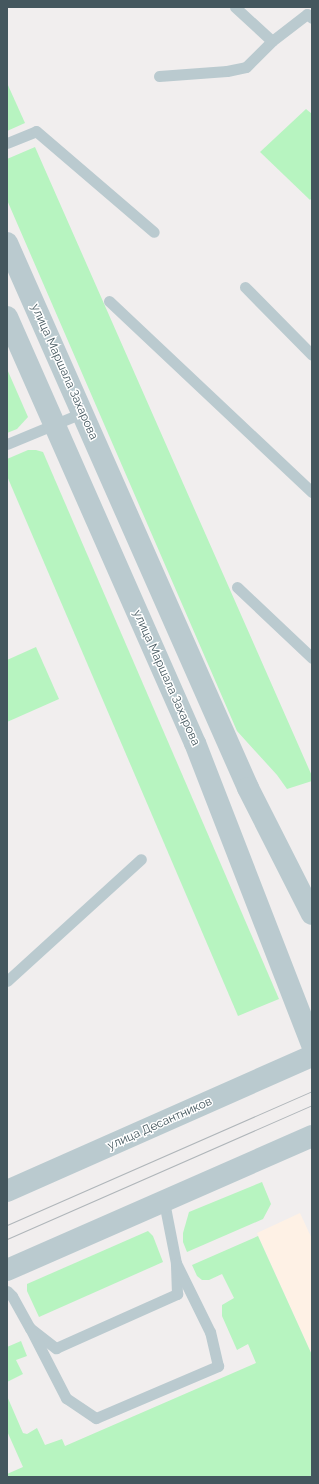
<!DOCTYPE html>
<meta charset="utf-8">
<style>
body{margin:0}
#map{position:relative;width:319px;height:1484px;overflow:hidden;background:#f1eeee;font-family:Raleway,sans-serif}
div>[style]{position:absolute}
.commercial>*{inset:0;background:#fef1e5}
.green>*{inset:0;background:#b7f4c0}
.service>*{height:11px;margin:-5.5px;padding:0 5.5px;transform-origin:5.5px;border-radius:5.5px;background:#bacacf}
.tertiary>*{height:22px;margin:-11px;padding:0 11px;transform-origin:11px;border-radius:11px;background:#bacacf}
.tram>*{height:1px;margin:-0.5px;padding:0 0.5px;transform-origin:0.5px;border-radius:0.5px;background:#afb5b9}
span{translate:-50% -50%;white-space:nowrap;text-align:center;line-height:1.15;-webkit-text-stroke:3px #fff;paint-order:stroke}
.street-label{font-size:12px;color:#44575e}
.frame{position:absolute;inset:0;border:8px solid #44575e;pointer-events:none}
</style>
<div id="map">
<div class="commercial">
<div style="clip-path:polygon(300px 1213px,312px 1239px,312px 1355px,257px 1233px)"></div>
</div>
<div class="green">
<div style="clip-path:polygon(7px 83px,25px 123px,7px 131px)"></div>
<div style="clip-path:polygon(306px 109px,312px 114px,312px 198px,310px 200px,260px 152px)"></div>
<div style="clip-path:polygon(35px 147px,312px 776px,312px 781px,287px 789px,277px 775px,237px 731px,7px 200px,7px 159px)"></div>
<div style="clip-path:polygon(7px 369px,28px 417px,17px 429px,7px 433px)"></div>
<div style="clip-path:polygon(28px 450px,36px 450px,43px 452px,279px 999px,238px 1016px,7px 476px,7px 459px)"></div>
<div style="clip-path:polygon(36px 647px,59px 699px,7px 722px,7px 660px)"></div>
<div style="clip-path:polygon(262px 1182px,271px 1204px,263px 1219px,187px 1252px,183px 1242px,183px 1233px,189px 1212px)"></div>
<div style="clip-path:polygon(148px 1231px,153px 1236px,163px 1262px,39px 1317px,27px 1291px,27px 1284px)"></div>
<div style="clip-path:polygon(258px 1236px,312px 1355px,312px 1477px,7px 1477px,7px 1474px,23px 1467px,7px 1431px,7px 1396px,23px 1433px,27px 1434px,37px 1428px,45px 1445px,62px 1439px,65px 1446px,256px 1363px,248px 1344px,237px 1350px,222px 1316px,222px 1305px,234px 1298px,222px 1274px,209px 1280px,202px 1280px,197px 1276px,192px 1265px)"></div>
<div style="clip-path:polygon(21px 1341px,27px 1356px,16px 1360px,23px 1374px,7px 1382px,7px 1347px)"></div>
</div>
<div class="service">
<div style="left:235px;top:7px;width:50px;rotate:42.6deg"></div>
<div style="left:159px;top:76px;width:68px;rotate:-4.2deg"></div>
<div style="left:227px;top:71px;width:19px;rotate:-12deg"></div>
<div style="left:246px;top:67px;width:37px;rotate:-45deg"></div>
<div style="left:272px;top:41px;width:44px;rotate:-37.6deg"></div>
<div style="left:307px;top:14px;width:6px;rotate:39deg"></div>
<div style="left:7px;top:143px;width:31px;rotate:-22deg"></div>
<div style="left:36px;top:131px;width:155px;rotate:40.6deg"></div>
<div style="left:245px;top:287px;width:95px;rotate:45.4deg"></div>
<div style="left:109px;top:301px;width:279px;rotate:43.3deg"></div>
<div style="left:7px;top:444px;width:81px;rotate:-22.5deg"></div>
<div style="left:237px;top:587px;width:103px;rotate:43.4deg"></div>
<div style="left:7px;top:981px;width:181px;rotate:-42.3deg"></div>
<div style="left:7px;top:1291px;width:7px;rotate:45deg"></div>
<div style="left:12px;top:1296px;width:37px;rotate:61deg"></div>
<div style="left:30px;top:1328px;width:33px;rotate:38deg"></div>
<div style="left:56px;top:1348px;width:133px;rotate:-24.1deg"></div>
<div style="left:177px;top:1294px;width:31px;rotate:-92deg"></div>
<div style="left:176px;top:1263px;width:62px;rotate:-101.1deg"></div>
<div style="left:30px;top:1328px;width:79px;rotate:62.8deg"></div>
<div style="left:66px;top:1398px;width:36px;rotate:34deg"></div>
<div style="left:96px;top:1418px;width:133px;rotate:-23.1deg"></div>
<div style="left:218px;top:1366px;width:35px;rotate:-103deg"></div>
<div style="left:210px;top:1332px;width:77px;rotate:-116.2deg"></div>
</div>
<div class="tertiary">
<div style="left:7px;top:243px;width:596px;rotate:66.14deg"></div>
<div style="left:248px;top:788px;width:141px;rotate:63.1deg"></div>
<div style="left:7px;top:317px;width:466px;rotate:66.2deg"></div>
<div style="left:195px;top:743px;width:324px;rotate:68.8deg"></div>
<div style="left:7px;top:1191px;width:334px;rotate:-23.9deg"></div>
<div style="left:7px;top:1270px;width:333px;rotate:-23.7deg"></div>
</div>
<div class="tram">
<div style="left:7px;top:1225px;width:333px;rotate:-23.7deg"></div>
<div style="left:7px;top:1239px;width:333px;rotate:-23.7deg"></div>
</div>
<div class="street-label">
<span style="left:64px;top:372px;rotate:66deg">улица Маршала Захарова</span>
<span style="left:166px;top:678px;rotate:66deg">улица Маршала Захарова</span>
<span style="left:160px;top:1124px;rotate:-24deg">улица Десантников</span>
</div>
<div class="frame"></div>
</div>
